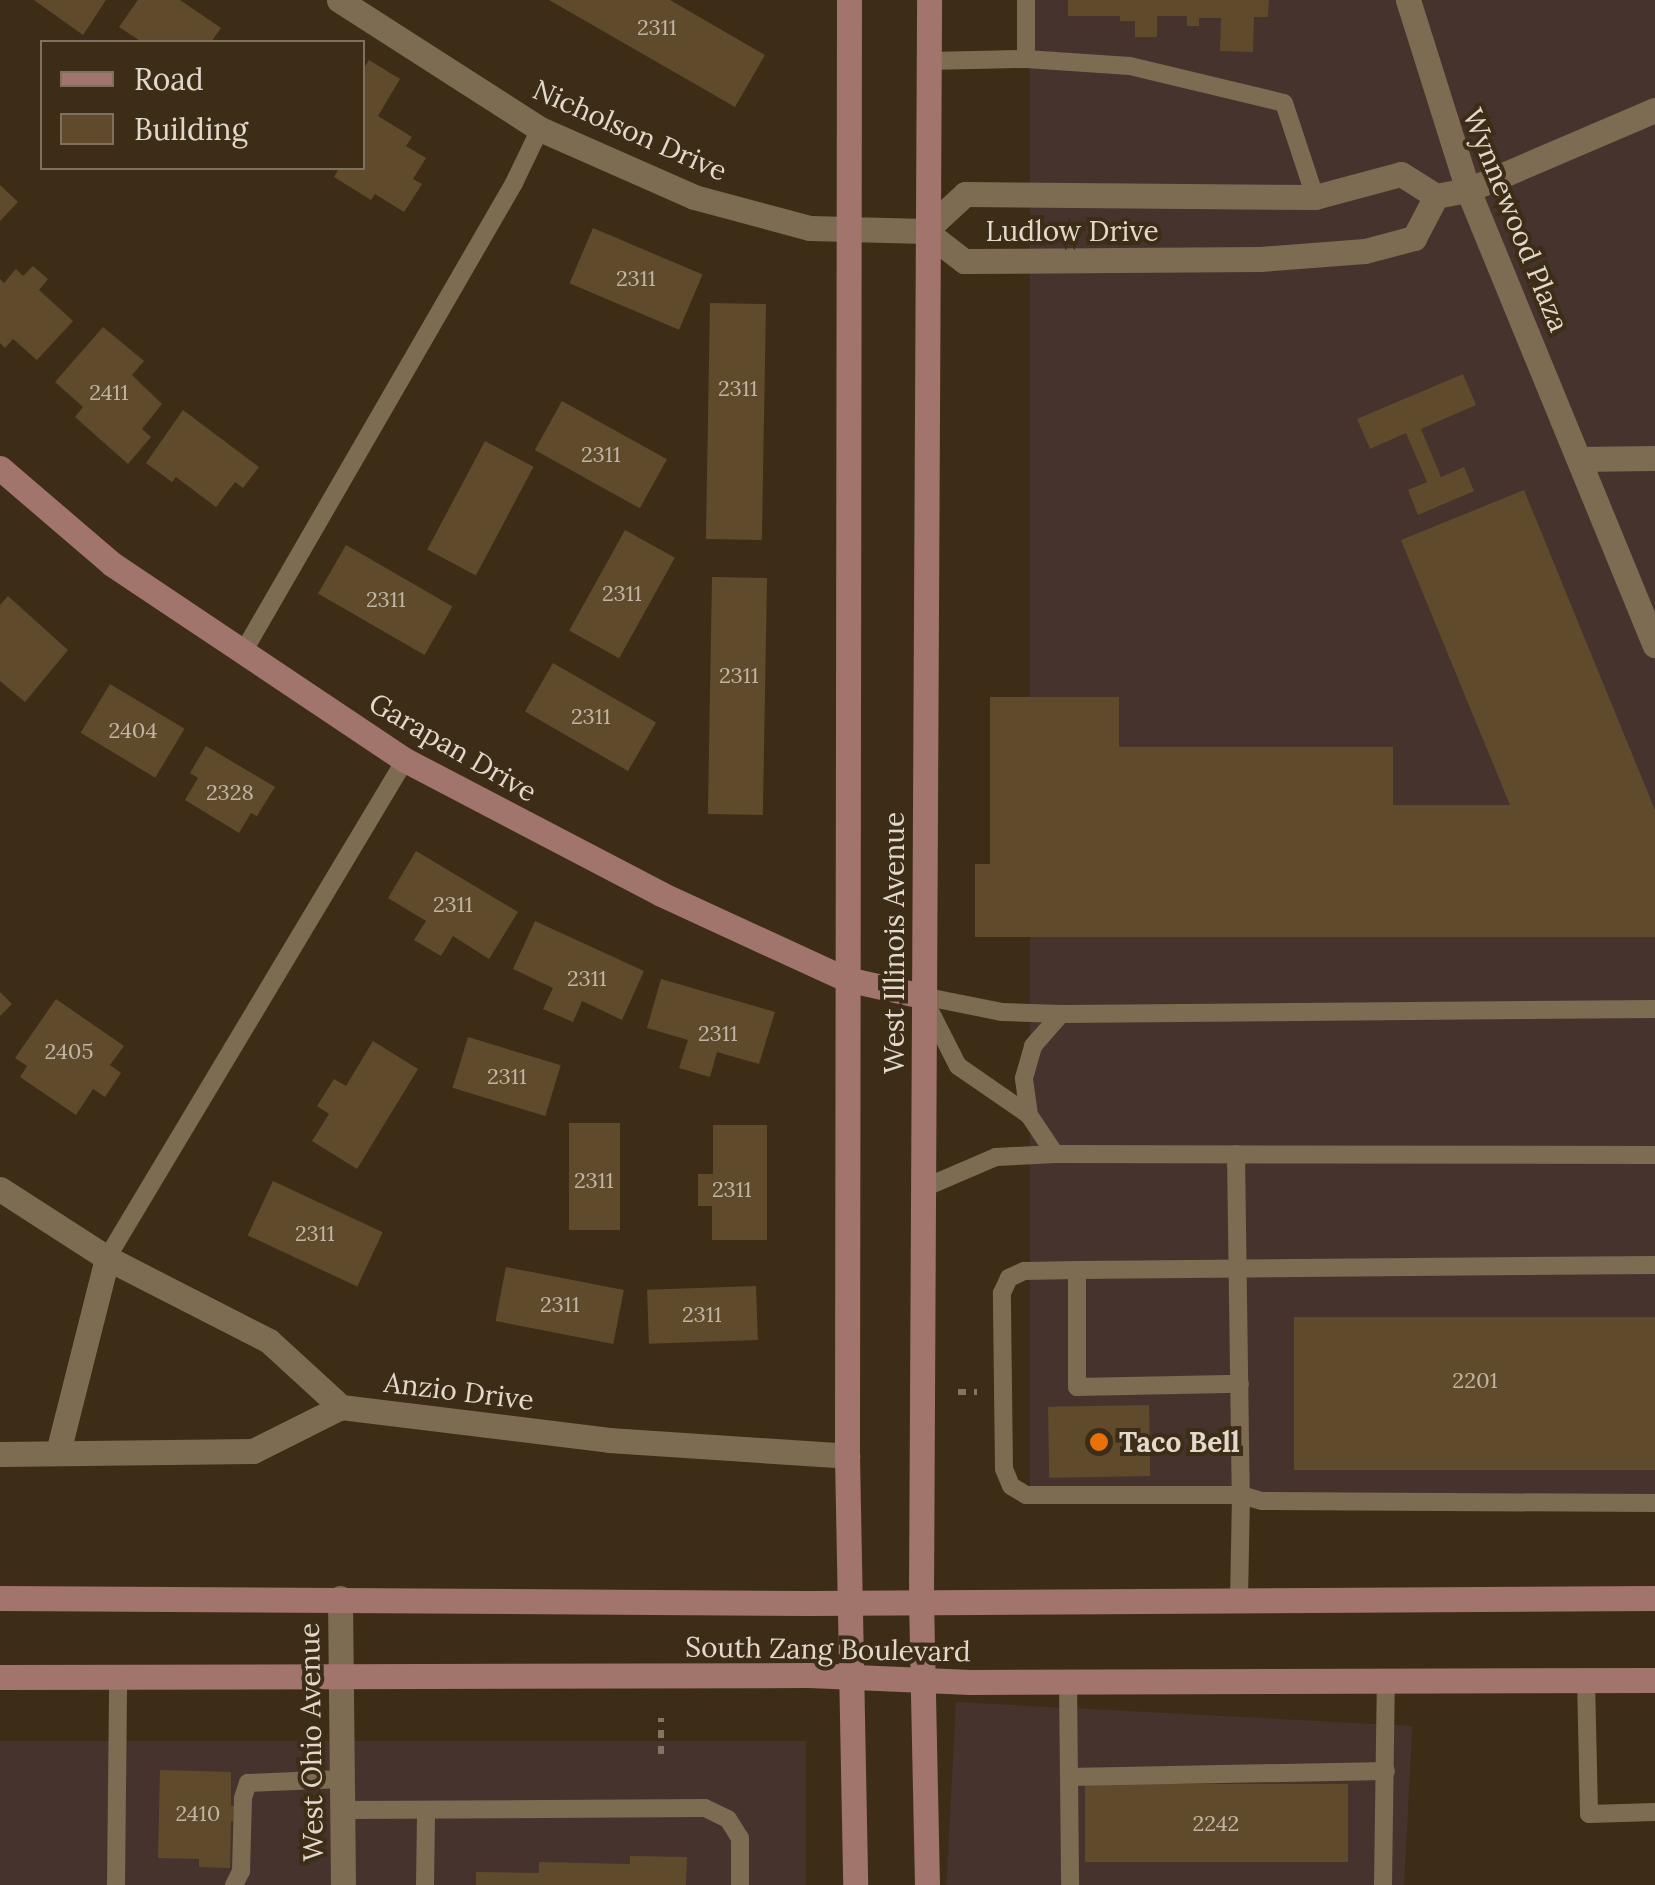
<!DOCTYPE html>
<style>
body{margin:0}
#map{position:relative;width:1655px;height:1885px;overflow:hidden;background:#3d2d17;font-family:Lora,serif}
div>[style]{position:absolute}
.commercial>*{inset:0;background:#46332d;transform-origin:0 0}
.building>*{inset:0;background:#5f4a2c;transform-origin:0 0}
.path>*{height:6px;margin-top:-3px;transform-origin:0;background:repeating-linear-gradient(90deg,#837563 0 8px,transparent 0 16px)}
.lane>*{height:18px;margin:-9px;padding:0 9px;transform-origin:9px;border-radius:9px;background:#7d6b52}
.street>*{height:25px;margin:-12.5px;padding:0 12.5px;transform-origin:12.5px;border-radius:12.5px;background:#7d6b52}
.secondary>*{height:25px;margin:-12.5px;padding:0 12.5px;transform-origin:12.5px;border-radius:12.5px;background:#a1746c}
.dots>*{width:28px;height:28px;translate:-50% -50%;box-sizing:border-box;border:5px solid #3d2d17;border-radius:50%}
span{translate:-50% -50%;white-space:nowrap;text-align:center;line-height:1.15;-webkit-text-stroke:8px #3d2d17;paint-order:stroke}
.number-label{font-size:22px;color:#c1b4a3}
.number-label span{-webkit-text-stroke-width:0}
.street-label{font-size:28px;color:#e2d8cb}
.poi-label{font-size:28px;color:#e2d8cb;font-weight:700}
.left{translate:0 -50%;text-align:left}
.legend{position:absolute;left:40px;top:40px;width:325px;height:130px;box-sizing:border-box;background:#3d2d17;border:2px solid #7f715f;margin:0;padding:12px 18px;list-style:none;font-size:30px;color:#e2d8cb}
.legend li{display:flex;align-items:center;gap:20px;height:50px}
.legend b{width:50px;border:2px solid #7f715f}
</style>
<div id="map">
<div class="commercial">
<div style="left:1030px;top:0;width:625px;height:1494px"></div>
<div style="left:956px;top:1702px;width:457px;height:183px;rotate:3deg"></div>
<div style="left:0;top:1741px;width:806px;height:144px"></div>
</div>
<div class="building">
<div style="clip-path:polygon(34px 0,106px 0,83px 35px)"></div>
<div style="clip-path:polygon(138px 0,180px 0,221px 28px,211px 42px,142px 42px,119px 27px)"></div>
<div style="clip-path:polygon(549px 0,670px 0,765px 55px,735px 107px)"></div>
<div style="clip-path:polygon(1068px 0,1269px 0,1268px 17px,1254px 17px,1253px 52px,1220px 51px,1221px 18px,1199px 18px,1199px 26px,1187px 26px,1187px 16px,1157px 16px,1157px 37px,1135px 37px,1135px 21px,1120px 21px,1120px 16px,1068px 16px)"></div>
<div style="clip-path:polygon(369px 60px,400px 79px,378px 116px,412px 137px,406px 146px,426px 158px,413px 179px,422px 184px,404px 212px,375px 194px,371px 200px,334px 177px,339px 168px,362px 168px,362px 71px)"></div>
<div style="clip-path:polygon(0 185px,18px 202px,0 221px)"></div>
<div style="left:593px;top:228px;width:119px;height:60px;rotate:23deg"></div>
<div style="clip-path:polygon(33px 266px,48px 279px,39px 290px,73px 321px,37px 360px,13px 339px,5px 348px,0 343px,0 279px,4px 283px,16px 269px,23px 276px)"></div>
<div style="left:710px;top:303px;width:56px;height:236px;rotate:1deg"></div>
<div style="clip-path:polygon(103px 327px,144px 361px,132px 375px,162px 404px,142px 429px,151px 437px,128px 464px,75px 417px,83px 407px,55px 382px)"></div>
<div style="clip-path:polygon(1463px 374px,1476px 405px,1421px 429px,1441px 477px,1464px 467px,1474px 491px,1418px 515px,1408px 490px,1427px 482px,1406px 433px,1370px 449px,1357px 419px)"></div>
<div style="left:562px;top:401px;width:120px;height:56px;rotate:29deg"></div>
<div style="clip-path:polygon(183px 410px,259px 467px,243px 488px,235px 482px,216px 507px,176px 477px,172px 482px,146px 463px)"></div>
<div style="left:485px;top:441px;width:55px;height:123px;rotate:28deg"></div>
<div style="clip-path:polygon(1524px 490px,1655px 810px,1655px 937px,975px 937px,975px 864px,990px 864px,990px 697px,1119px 697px,1119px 747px,1393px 747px,1393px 805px,1510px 805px,1401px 540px)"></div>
<div style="left:625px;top:530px;width:57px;height:115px;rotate:29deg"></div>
<div style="left:346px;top:545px;width:123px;height:56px;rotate:30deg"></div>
<div style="left:712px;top:577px;width:55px;height:237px;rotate:1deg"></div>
<div style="clip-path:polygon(8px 596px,68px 650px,25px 702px,0 681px,0 605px)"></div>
<div style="left:553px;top:663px;width:119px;height:56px;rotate:30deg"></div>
<div style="left:110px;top:684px;width:87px;height:57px;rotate:31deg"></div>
<div style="clip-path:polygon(206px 746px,275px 787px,257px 816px,251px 813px,239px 833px,185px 800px,198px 778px,190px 773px)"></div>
<div style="clip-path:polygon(416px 851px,518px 912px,489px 959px,453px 936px,441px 956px,414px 940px,426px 921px,388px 898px)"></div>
<div style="clip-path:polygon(535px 921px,644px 971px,622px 1020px,582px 1001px,573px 1022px,543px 1009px,553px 988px,513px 969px)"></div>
<div style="clip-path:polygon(661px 979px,775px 1012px,759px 1064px,717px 1052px,710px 1077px,679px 1068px,688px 1040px,647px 1028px)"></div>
<div style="clip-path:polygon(0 992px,12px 1004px,0 1016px)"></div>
<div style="clip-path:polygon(56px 999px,124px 1046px,110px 1065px,121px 1073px,105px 1097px,93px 1089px,76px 1115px,20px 1077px,27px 1066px,15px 1058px)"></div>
<div style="left:468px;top:1037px;width:97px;height:53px;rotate:17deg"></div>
<div style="clip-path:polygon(373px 1041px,418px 1069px,357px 1169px,312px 1141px,329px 1114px,317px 1106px,334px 1079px,346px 1086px)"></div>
<div style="left:569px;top:1123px;width:51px;height:107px"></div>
<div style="clip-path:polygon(713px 1125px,767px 1125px,767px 1240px,712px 1240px,712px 1206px,698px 1206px,698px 1174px,713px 1174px)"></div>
<div style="left:273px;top:1181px;width:121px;height:60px;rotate:25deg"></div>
<div style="left:506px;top:1267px;width:120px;height:55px;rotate:11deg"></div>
<div style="left:756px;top:1286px;width:54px;height:109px;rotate:88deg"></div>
<div style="left:1655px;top:1317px;width:153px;height:361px;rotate:90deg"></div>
<div style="left:1149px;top:1405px;width:71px;height:101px;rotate:89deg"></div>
<div style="clip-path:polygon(160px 1770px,231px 1772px,231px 1806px,236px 1806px,236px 1821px,231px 1821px,230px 1868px,199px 1867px,199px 1859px,158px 1858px)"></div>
<div style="left:1085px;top:1784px;width:263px;height:78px"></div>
<div style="clip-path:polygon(630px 1856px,687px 1857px,686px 1885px,476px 1885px,476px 1872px,539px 1873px,539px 1862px,630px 1864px)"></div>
</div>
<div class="path">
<div style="left:958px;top:1392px;width:19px"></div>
<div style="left:661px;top:1754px;width:36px;rotate:-90deg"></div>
</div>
<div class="lane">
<div style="left:1026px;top:0;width:59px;rotate:90deg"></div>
<div style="left:1026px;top:59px;width:104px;rotate:3.9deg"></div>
<div style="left:1130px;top:66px;width:158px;rotate:13.5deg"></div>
<div style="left:1284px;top:103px;width:99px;rotate:71.7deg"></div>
<div style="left:928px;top:61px;width:98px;rotate:-1.2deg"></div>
<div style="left:242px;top:654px;width:544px;rotate:-59.99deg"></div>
<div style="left:514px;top:183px;width:60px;rotate:-64.3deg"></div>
<div style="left:922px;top:996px;width:82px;rotate:11.3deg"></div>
<div style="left:1002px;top:1012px;width:59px;rotate:1.9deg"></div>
<div style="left:1061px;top:1014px;width:594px;rotate:-0.48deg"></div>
<div style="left:927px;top:1005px;width:68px;rotate:63.1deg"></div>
<div style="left:958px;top:1066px;width:86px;rotate:34.6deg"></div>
<div style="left:1055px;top:1154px;width:47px;rotate:-123.7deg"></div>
<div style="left:1029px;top:1115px;width:37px;rotate:-98deg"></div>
<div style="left:1024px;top:1078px;width:33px;rotate:-74deg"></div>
<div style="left:1033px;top:1046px;width:43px;rotate:-48.8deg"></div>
<div style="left:1236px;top:1154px;width:341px;rotate:89.2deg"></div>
<div style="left:1241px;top:1495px;width:22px;rotate:16deg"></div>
<div style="left:1262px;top:1501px;width:393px;rotate:0.3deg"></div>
<div style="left:926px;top:1187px;width:76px;rotate:-23.2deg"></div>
<div style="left:996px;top:1157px;width:59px;rotate:-2.9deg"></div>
<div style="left:1055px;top:1154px;width:600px;rotate:0.1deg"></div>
<div style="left:107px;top:1258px;width:580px;rotate:-59.1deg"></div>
<div style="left:1077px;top:1270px;width:117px;rotate:90deg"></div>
<div style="left:1077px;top:1387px;width:163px;rotate:-1.1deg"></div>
<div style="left:1239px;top:1600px;width:105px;rotate:-88.9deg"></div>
<div style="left:1241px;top:1495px;width:215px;rotate:180deg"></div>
<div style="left:1026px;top:1495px;width:17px;rotate:-149deg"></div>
<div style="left:1011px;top:1486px;width:18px;rotate:-112deg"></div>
<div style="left:1004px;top:1469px;width:176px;rotate:-90.7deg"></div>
<div style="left:1002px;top:1293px;width:17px;rotate:-65deg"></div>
<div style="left:1009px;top:1278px;width:17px;rotate:-25deg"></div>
<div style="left:1024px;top:1271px;width:53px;rotate:-1.1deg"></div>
<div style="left:1077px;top:1270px;width:578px;rotate:-0.5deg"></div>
<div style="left:1586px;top:1680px;width:134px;rotate:88.7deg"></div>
<div style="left:1589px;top:1814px;width:66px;rotate:-1.7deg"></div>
<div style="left:1068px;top:1682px;width:203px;rotate:89.4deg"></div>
<div style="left:1069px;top:1777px;width:317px;rotate:-1.1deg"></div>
<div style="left:344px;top:1810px;width:361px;rotate:-0.3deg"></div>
<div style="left:705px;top:1808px;width:25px;rotate:26deg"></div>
<div style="left:728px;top:1819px;width:22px;rotate:58deg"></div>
<div style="left:740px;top:1838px;width:47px;rotate:90deg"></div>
<div style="left:116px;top:1885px;width:208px;rotate:-89.4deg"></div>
<div style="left:234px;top:1885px;width:16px;rotate:-63deg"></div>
<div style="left:241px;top:1871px;width:73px;rotate:-88.4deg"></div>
<div style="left:243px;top:1798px;width:16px;rotate:-72deg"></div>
<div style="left:248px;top:1783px;width:94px;rotate:-2.4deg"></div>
<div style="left:425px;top:1885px;width:74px;rotate:-89.2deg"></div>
<div style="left:1383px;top:1885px;width:204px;rotate:-89.2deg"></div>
</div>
<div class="street">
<div style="left:339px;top:0;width:239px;rotate:32.7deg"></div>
<div style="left:540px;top:129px;width:168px;rotate:23.8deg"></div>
<div style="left:694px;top:197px;width:120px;rotate:15deg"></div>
<div style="left:810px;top:228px;width:115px;rotate:1.5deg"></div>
<div style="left:1408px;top:0;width:199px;rotate:72.5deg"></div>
<div style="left:1468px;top:190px;width:492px;rotate:67.7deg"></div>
<div style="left:925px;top:231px;width:54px;rotate:-42.8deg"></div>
<div style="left:965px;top:194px;width:350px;rotate:0.5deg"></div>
<div style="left:1315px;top:197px;width:89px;rotate:-15deg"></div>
<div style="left:1401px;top:174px;width:41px;rotate:32.2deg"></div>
<div style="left:1436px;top:196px;width:33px;rotate:-11deg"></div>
<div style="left:1468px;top:190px;width:203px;rotate:-23.2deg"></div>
<div style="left:925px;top:231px;width:49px;rotate:37.6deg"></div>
<div style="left:964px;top:261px;width:296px;rotate:-0.4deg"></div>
<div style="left:1260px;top:259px;width:105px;rotate:-4.4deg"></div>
<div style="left:1365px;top:251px;width:51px;rotate:-14.9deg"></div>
<div style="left:1414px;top:238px;width:47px;rotate:-62.4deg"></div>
<div style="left:1579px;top:459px;width:76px;rotate:-0.8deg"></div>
<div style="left:0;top:1189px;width:127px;rotate:32.8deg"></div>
<div style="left:107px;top:1258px;width:182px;rotate:27.1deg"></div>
<div style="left:269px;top:1341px;width:98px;rotate:42.5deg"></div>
<div style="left:341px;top:1407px;width:270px;rotate:7deg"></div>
<div style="left:609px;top:1440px;width:239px;rotate:3.8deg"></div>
<div style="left:58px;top:1452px;width:200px;rotate:-75.8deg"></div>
<div style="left:0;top:1454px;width:253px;rotate:-0.7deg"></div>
<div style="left:253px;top:1451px;width:98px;rotate:-26.6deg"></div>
<div style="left:340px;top:1598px;width:287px;rotate:89.4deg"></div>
</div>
<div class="secondary">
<div style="left:849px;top:0;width:1456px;rotate:90.08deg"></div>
<div style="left:847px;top:1456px;width:429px;rotate:88.9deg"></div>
<div style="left:0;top:468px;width:148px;rotate:40.6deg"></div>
<div style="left:112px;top:564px;width:353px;rotate:33.8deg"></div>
<div style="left:405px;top:760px;width:289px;rotate:27.6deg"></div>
<div style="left:661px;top:894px;width:204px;rotate:24.7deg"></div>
<div style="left:846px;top:979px;width:78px;rotate:12.6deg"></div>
<div style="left:0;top:1598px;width:810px;rotate:0.35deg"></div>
<div style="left:810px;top:1603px;width:845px;rotate:-0.34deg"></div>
<div style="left:0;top:1677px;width:809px;rotate:-0.14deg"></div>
<div style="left:809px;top:1675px;width:161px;rotate:2.5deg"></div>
<div style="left:970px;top:1682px;width:685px;rotate:-0.17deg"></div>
<div style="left:927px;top:1885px;width:286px;rotate:-91.2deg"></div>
<div style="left:921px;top:1599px;width:1599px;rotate:-89.71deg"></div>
</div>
<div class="dots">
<div style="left:1099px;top:1442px;background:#e8710a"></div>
</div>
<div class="number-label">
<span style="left:657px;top:28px">2311</span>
<span style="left:636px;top:279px">2311</span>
<span style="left:738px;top:389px">2311</span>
<span style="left:109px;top:393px">2411</span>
<span style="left:601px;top:455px">2311</span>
<span style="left:622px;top:594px">2311</span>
<span style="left:386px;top:600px">2311</span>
<span style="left:739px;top:676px">2311</span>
<span style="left:591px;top:717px">2311</span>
<span style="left:133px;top:731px">2404</span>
<span style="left:230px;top:793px">2328</span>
<span style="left:453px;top:905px">2311</span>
<span style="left:587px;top:979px">2311</span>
<span style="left:718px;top:1034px">2311</span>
<span style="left:69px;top:1052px">2405</span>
<span style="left:507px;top:1077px">2311</span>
<span style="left:594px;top:1181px">2311</span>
<span style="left:732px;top:1190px">2311</span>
<span style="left:315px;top:1234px">2311</span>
<span style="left:560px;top:1305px">2311</span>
<span style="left:702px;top:1315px">2311</span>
<span style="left:1475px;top:1381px">2201</span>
<span style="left:198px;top:1814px">2410</span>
<span style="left:1216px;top:1824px">2242</span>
</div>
<div class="street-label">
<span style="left:630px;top:130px;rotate:24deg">Nicholson Drive</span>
<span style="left:1516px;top:220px;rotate:68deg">Wynnewood Plaza</span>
<span style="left:1072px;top:231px">Ludlow Drive</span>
<span style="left:453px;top:747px;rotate:30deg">Garapan Drive</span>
<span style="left:894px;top:943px;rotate:-90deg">West Illinois Avenue</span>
<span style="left:459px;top:1391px;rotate:7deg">Anzio Drive</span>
<span style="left:828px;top:1649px;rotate:1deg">South Zang Boulevard</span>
<span style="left:311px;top:1742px;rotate:-91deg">West Ohio Avenue</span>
</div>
<div class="poi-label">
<span class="left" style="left:1119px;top:1442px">Taco Bell</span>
</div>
<ul class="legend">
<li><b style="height:12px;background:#a1746c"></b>Road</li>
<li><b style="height:28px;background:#5f4a2c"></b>Building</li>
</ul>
</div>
